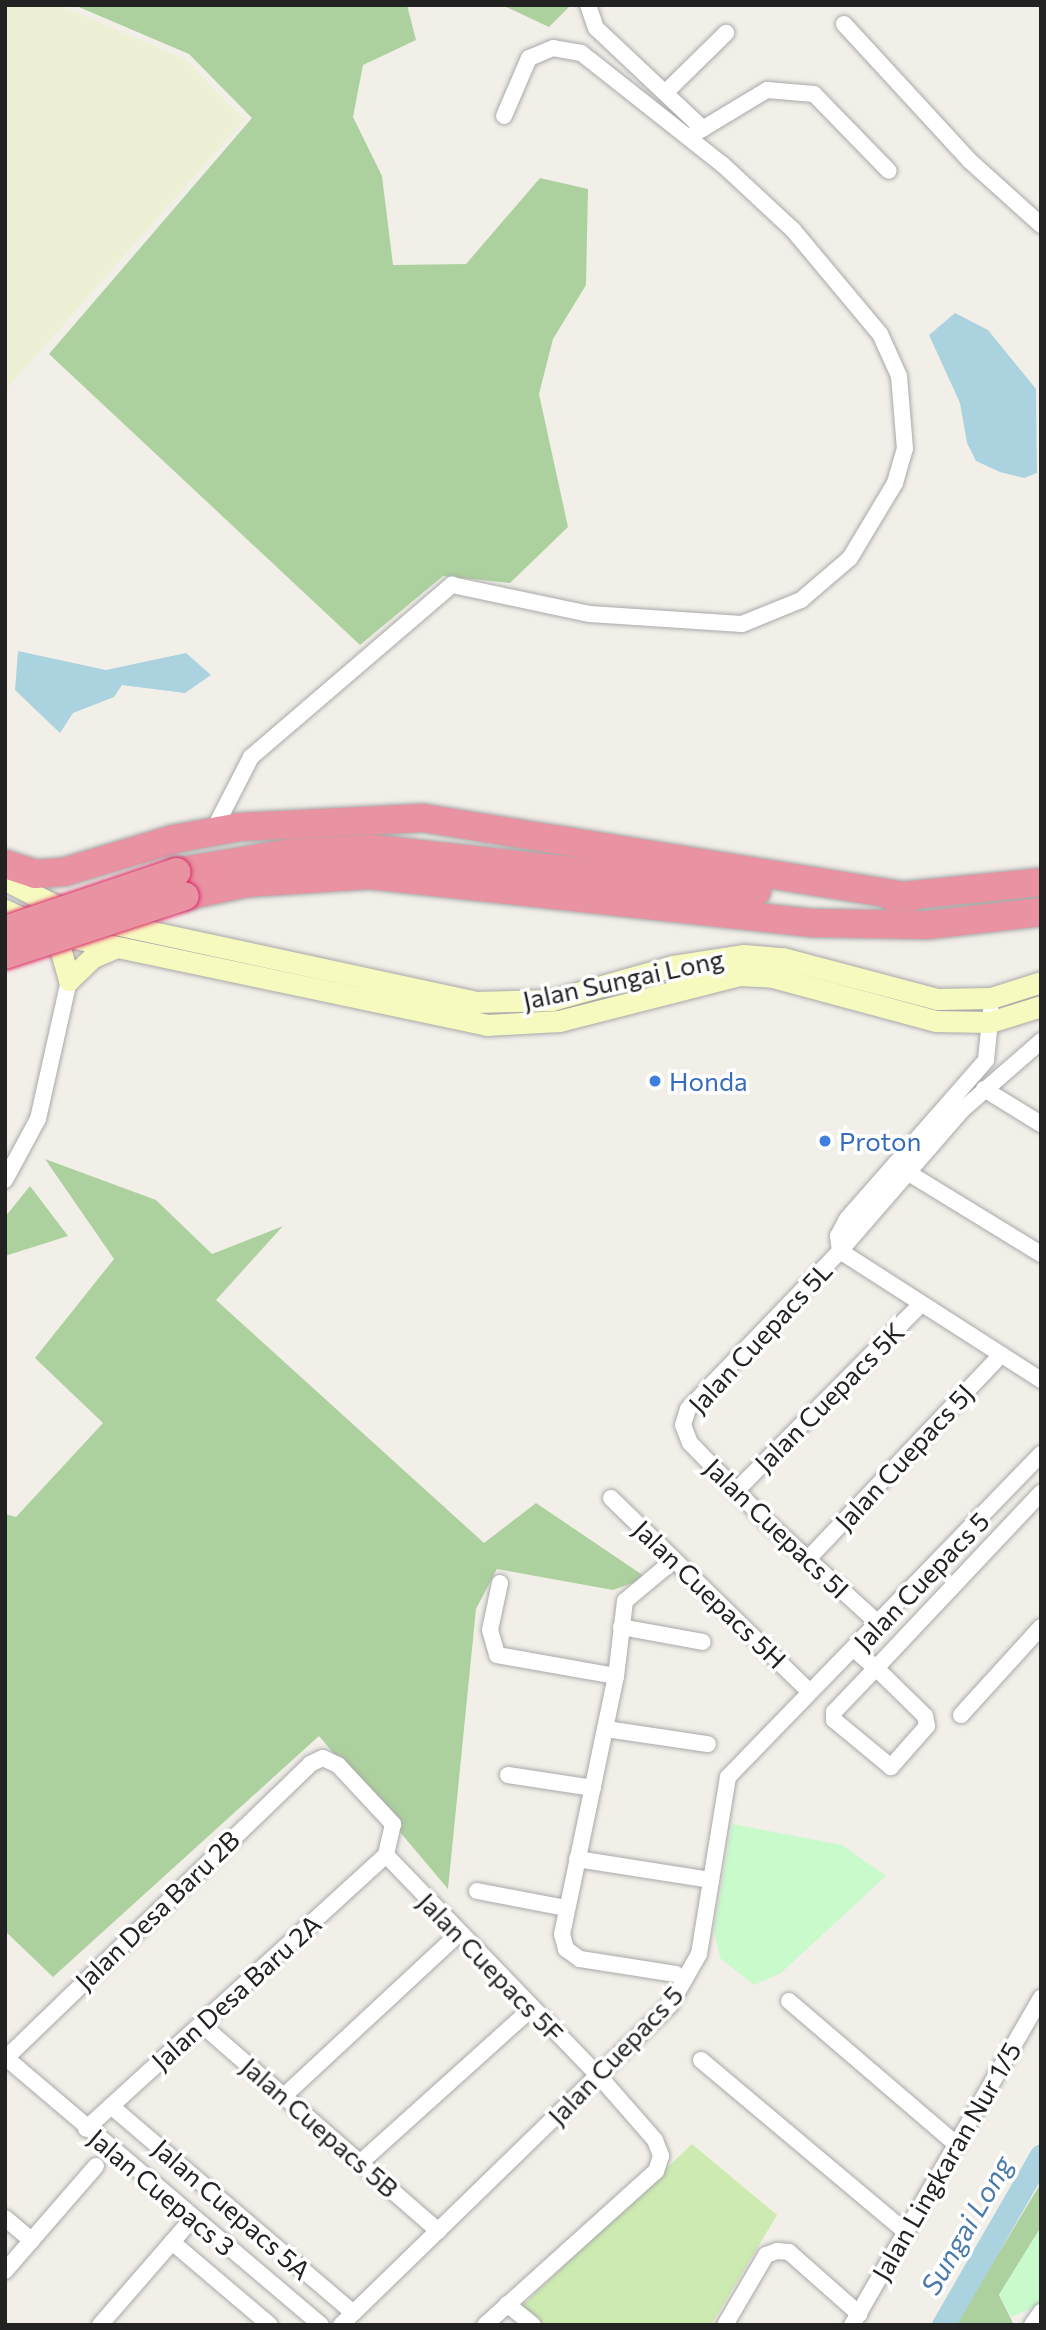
<!DOCTYPE html>
<style>
body{margin:0}
#map{position:relative;width:1046px;height:2330px;overflow:hidden;background:#f2efe9;font-family:Commissioner,sans-serif}
div>[style]{position:absolute}
.farmland>*{inset:0;background:#eef0d5}
.grass>*{inset:0;background:#cdebb0}
.forest>*{inset:0;background:#add19e}
.park>*{inset:0;background:#c8facc}
.water>*{inset:0;background:#aad3df}
.river>*{height:23px;margin:-11.5px;padding:0 11.5px;transform-origin:11.5px;border-radius:11.5px;background:#aad3df}
.roads{filter:drop-shadow(0 0 2px #a9a9a9) drop-shadow(0 0 2px #a9a9a9)}
.street>*{height:16px;margin:-8px;padding:0 8px;transform-origin:8px;border-radius:8px;background:#fff}
.secondary>*{height:21px;margin:-10.5px;padding:0 10.5px;transform-origin:10.5px;border-radius:10.5px;background:#f7fabf}
.highway>*{height:28px;margin:-14px;padding:0 14px;transform-origin:14px;border-radius:14px;background:#e892a2}
.bridges{filter:drop-shadow(0 0 2px #dc2a67) drop-shadow(0 0 2px #dc2a67)}
.highway-bridge>*{height:28px;margin:-14px;padding:0 14px;transform-origin:14px;border-radius:14px;background:#e892a2}
.dots>*{width:19px;height:19px;translate:-50% -50%;box-sizing:border-box;border:4px solid #fff;border-radius:50%}
span{translate:-50% -50%;white-space:nowrap;text-align:center;line-height:1.15;-webkit-text-stroke:7px #fff;paint-order:stroke}
.street-label{font-size:26px;color:#222}
.shop-label{font-size:26px;color:#366cbe}
.left{translate:0 -50%;text-align:left}
.water-label{font-size:28px;color:#4a7aab;font-style:italic}
.frame{position:absolute;inset:0;border:7px solid #222;pointer-events:none}
</style>
<div id="map">
<div class="farmland">
<div style="clip-path:polygon(5px 5px,59px 5px,187px 60px,244px 120px,5px 391px)"></div>
</div>
<div class="grass">
<div style="clip-path:polygon(692px 2144px,777px 2215px,711px 2325px,545px 2325px,522px 2306px)"></div>
</div>
<div class="forest">
<div style="clip-path:polygon(74px 5px,407px 5px,416px 40px,363px 65px,353px 117px,382px 176px,393px 265px,466px 264px,540px 178px,588px 189px,586px 285px,553px 339px,539px 394px,568px 527px,510px 583px,443px 576px,360px 645px,49px 354px,252px 118px,189px 54px)"></div>
<div style="clip-path:polygon(502px 5px,571px 5px,549px 27px)"></div>
<div style="clip-path:polygon(45px 1159px,156px 1200px,212px 1254px,283px 1226px,216px 1300px,484px 1543px,536px 1503px,647px 1578px,613px 1590px,497px 1569px,476px 1609px,448px 1889px,319px 1736px,53px 1977px,5px 1931px,5px 1514px,16px 1517px,103px 1423px,35px 1358px,114px 1259px)"></div>
<div style="clip-path:polygon(30px 1186px,68px 1236px,5px 1256px,5px 1217px)"></div>
<div style="clip-path:polygon(1041px 2183px,1041px 2227px,999px 2295px,1014px 2325px,955px 2325px)"></div>
</div>
<div class="park">
<div style="clip-path:polygon(732px 1824px,842px 1845px,886px 1876px,781px 1973px,754px 1985px,720px 1958px,714px 1931px)"></div>
<div style="clip-path:polygon(1041px 2227px,1041px 2304px,1011px 2317px,999px 2295px)"></div>
</div>
<div class="water">
<div style="clip-path:polygon(955px 313px,988px 330px,1036px 389px,1037px 473px,1024px 478px,1000px 472px,976px 461px,967px 443px,960px 403px,929px 335px)"></div>
<div style="clip-path:polygon(18px 651px,106px 670px,186px 653px,211px 675px,185px 693px,122px 685px,114px 697px,73px 713px,60px 733px,15px 690px)"></div>
</div>
<div class="river">
<div style="left:943px;top:2325px;width:196px;rotate:-60deg"></div>
</div>
<div class="roads">
<div class="street">
<div style="left:588px;top:5px;width:24px;rotate:71deg"></div>
<div style="left:596px;top:28px;width:147px;rotate:43.3deg"></div>
<div style="left:844px;top:24px;width:186px;rotate:47.4deg"></div>
<div style="left:970px;top:161px;width:96px;rotate:42deg"></div>
<div style="left:667px;top:91px;width:83px;rotate:-44.5deg"></div>
<div style="left:689px;top:137px;width:91px;rotate:-31.1deg"></div>
<div style="left:767px;top:90px;width:47px;rotate:4.9deg"></div>
<div style="left:814px;top:94px;width:107px;rotate:45.8deg"></div>
<div style="left:213px;top:831px;width:83px;rotate:-62.8deg"></div>
<div style="left:251px;top:757px;width:265px;rotate:-40.6deg"></div>
<div style="left:452px;top:585px;width:141px;rotate:11.9deg"></div>
<div style="left:590px;top:614px;width:152px;rotate:3.8deg"></div>
<div style="left:742px;top:624px;width:64px;rotate:-22.1deg"></div>
<div style="left:801px;top:600px;width:65px;rotate:-40.6deg"></div>
<div style="left:850px;top:558px;width:87px;rotate:-59deg"></div>
<div style="left:895px;top:483px;width:35px;rotate:-74deg"></div>
<div style="left:905px;top:449px;width:73px;rotate:-94.7deg"></div>
<div style="left:899px;top:376px;width:46px;rotate:-114.3deg"></div>
<div style="left:880px;top:334px;width:136px;rotate:-129.9deg"></div>
<div style="left:793px;top:230px;width:96px;rotate:-137.1deg"></div>
<div style="left:723px;top:165px;width:181px;rotate:-141.7deg"></div>
<div style="left:581px;top:53px;width:28px;rotate:-170deg"></div>
<div style="left:553px;top:48px;width:26px;rotate:157deg"></div>
<div style="left:529px;top:58px;width:63px;rotate:113.3deg"></div>
<div style="left:984px;top:1089px;width:67px;rotate:31.6deg"></div>
<div style="left:907px;top:1172px;width:157px;rotate:31.5deg"></div>
<div style="left:5px;top:1180px;width:69px;rotate:-61.6deg"></div>
<div style="left:38px;top:1119px;width:142px;rotate:-77.4deg"></div>
<div style="left:840px;top:1251px;width:15px;rotate:-98deg"></div>
<div style="left:838px;top:1236px;width:19px;rotate:-62deg"></div>
<div style="left:847px;top:1219px;width:211px;rotate:-48.8deg"></div>
<div style="left:986px;top:1060px;width:49px;rotate:-84.2deg"></div>
<div style="left:840px;top:1251px;width:239px;rotate:32.7deg"></div>
<div style="left:737px;top:1490px;width:260px;rotate:-45.3deg"></div>
<div style="left:611px;top:1498px;width:277px;rotate:44.3deg"></div>
<div style="left:808px;top:1559px;width:281px;rotate:-46.6deg"></div>
<div style="left:674px;top:1560px;width:64px;rotate:140.1deg"></div>
<div style="left:625px;top:1601px;width:76px;rotate:96.8deg"></div>
<div style="left:616px;top:1676px;width:264px;rotate:101.8deg"></div>
<div style="left:562px;top:1934px;width:16px;rotate:75deg"></div>
<div style="left:566px;top:1949px;width:17px;rotate:36deg"></div>
<div style="left:580px;top:1959px;width:97px;rotate:8.9deg"></div>
<div style="left:500px;top:1583px;width:48px;rotate:102deg"></div>
<div style="left:490px;top:1630px;width:26px;rotate:74deg"></div>
<div style="left:497px;top:1655px;width:121px;rotate:10deg"></div>
<div style="left:880px;top:1625px;width:157px;rotate:-137.6deg"></div>
<div style="left:764px;top:1519px;width:106px;rotate:-134.2deg"></div>
<div style="left:690px;top:1443px;width:19px;rotate:-111deg"></div>
<div style="left:683px;top:1425px;width:17px;rotate:-73deg"></div>
<div style="left:688px;top:1409px;width:219px;rotate:-46.1deg"></div>
<div style="left:840px;top:1251px;width:186px;rotate:-49.1deg"></div>
<div style="left:962px;top:1110px;width:105px;rotate:-41.1deg"></div>
<div style="left:621px;top:1627px;width:83px;rotate:10.4deg"></div>
<div style="left:855px;top:1650px;width:28px;rotate:41deg"></div>
<div style="left:876px;top:1668px;width:69px;rotate:44.4deg"></div>
<div style="left:925px;top:1716px;width:10px;rotate:79deg"></div>
<div style="left:927px;top:1726px;width:55px;rotate:131.3deg"></div>
<div style="left:891px;top:1767px;width:74px;rotate:-140.5deg"></div>
<div style="left:834px;top:1720px;width:8px;rotate:-90deg"></div>
<div style="left:834px;top:1712px;width:61px;rotate:-46.3deg"></div>
<div style="left:876px;top:1668px;width:241px;rotate:-46.7deg"></div>
<div style="left:961px;top:1715px;width:119px;rotate:-47.7deg"></div>
<div style="left:606px;top:1729px;width:103px;rotate:8.4deg"></div>
<div style="left:508px;top:1775px;width:86px;rotate:8.7deg"></div>
<div style="left:386px;top:1855px;width:307px;rotate:46.1deg"></div>
<div style="left:599px;top:2076px;width:85px;rotate:48.8deg"></div>
<div style="left:655px;top:2140px;width:17px;rotate:69deg"></div>
<div style="left:661px;top:2156px;width:16px;rotate:108deg"></div>
<div style="left:656px;top:2171px;width:230px;rotate:138deg"></div>
<div style="left:577px;top:1859px;width:136px;rotate:8.9deg"></div>
<div style="left:477px;top:1891px;width:91px;rotate:10.8deg"></div>
<div style="left:789px;top:2001px;width:220px;rotate:40.6deg"></div>
<div style="left:201px;top:2024px;width:315px;rotate:41.1deg"></div>
<div style="left:5px;top:2057px;width:414px;rotate:40.3deg"></div>
<div style="left:6px;top:2058px;width:423px;rotate:-44deg"></div>
<div style="left:310px;top:1764px;width:14px;rotate:-25deg"></div>
<div style="left:323px;top:1758px;width:17px;rotate:25deg"></div>
<div style="left:338px;top:1765px;width:81px;rotate:47deg"></div>
<div style="left:393px;top:1824px;width:32px;rotate:103deg"></div>
<div style="left:386px;top:1855px;width:406px;rotate:137.6deg"></div>
<div style="left:701px;top:2060px;width:268px;rotate:40deg"></div>
<div style="left:285px;top:2095px;width:235px;rotate:-42.9deg"></div>
<div style="left:111px;top:2106px;width:318px;rotate:40.5deg"></div>
<div style="left:361px;top:2162px;width:227px;rotate:-42deg"></div>
<div style="left:5px;top:2218px;width:35px;rotate:40deg"></div>
<div style="left:172px;top:2242px;width:128px;rotate:40.3deg"></div>
<div style="left:5px;top:2271px;width:139px;rotate:-49.1deg"></div>
<div style="left:507px;top:2304px;width:33px;rotate:39deg"></div>
<div style="left:100px;top:2325px;width:140px;rotate:-49deg"></div>
<div style="left:341px;top:2325px;width:459px;rotate:-44.2deg"></div>
<div style="left:670px;top:2005px;width:59px;rotate:-60.4deg"></div>
<div style="left:699px;top:1954px;width:179px;rotate:-80.7deg"></div>
<div style="left:728px;top:1777px;width:450px;rotate:-45.9deg"></div>
<div style="left:725px;top:2325px;width:81px;rotate:-59.6deg"></div>
<div style="left:766px;top:2255px;width:12px;rotate:-20deg"></div>
<div style="left:777px;top:2251px;width:12px;rotate:5deg"></div>
<div style="left:789px;top:2252px;width:94px;rotate:41.5deg"></div>
<div style="left:852px;top:2325px;width:378px;rotate:-60deg"></div>
<div style="left:1032px;top:2325px;width:16px;rotate:-55deg"></div>
</div>
<div class="secondary">
<div style="left:5px;top:880px;width:71px;rotate:26.9deg"></div>
<div style="left:5px;top:910px;width:56px;rotate:25.2deg"></div>
<div style="left:56px;top:934px;width:440px;rotate:11.9deg"></div>
<div style="left:486px;top:1025px;width:73px;rotate:-3.1deg"></div>
<div style="left:559px;top:1021px;width:187px;rotate:-14.3deg"></div>
<div style="left:740px;top:975px;width:33px;rotate:3deg"></div>
<div style="left:773px;top:977px;width:169px;rotate:15.1deg"></div>
<div style="left:936px;top:1021px;width:54px;rotate:1.1deg"></div>
<div style="left:990px;top:1022px;width:53px;rotate:-17.4deg"></div>
<div style="left:106px;top:922px;width:378px;rotate:12.2deg"></div>
<div style="left:475px;top:1002px;width:77px;rotate:-1.5deg"></div>
<div style="left:552px;top:1000px;width:126px;rotate:-15.7deg"></div>
<div style="left:673px;top:966px;width:72px;rotate:-8.8deg"></div>
<div style="left:744px;top:955px;width:38px;rotate:5deg"></div>
<div style="left:782px;top:958px;width:160px;rotate:14.8deg"></div>
<div style="left:937px;top:999px;width:54px;rotate:-1.1deg"></div>
<div style="left:991px;top:998px;width:52px;rotate:-17.7deg"></div>
<div style="left:56px;top:934px;width:48px;rotate:74.2deg"></div>
<div style="left:69px;top:980px;width:33px;rotate:-44deg"></div>
<div style="left:93px;top:957px;width:25px;rotate:-23deg"></div>
</div>
<div class="highway">
<div style="left:5px;top:864px;width:32px;rotate:18deg"></div>
<div style="left:35px;top:874px;width:29px;rotate:-4deg"></div>
<div style="left:64px;top:872px;width:115px;rotate:-16.7deg"></div>
<div style="left:174px;top:839px;width:67px;rotate:-10.3deg"></div>
<div style="left:240px;top:827px;width:183px;rotate:-2.8deg"></div>
<div style="left:423px;top:818px;width:494px;rotate:9.2deg"></div>
<div style="left:176px;top:872px;width:117px;rotate:-9.4deg"></div>
<div style="left:291px;top:853px;width:83px;rotate:-2.8deg"></div>
<div style="left:374px;top:849px;width:385px;rotate:6.3deg"></div>
<div style="left:185px;top:896px;width:63px;rotate:-11.8deg"></div>
<div style="left:247px;top:883px;width:123px;rotate:-3.7deg"></div>
<div style="left:370px;top:875px;width:446px;rotate:6.2deg"></div>
<div style="left:813px;top:923px;width:114px;rotate:1deg"></div>
<div style="left:927px;top:925px;width:115px;rotate:-6.5deg"></div>
<div style="left:892px;top:897px;width:150px;rotate:-5.7deg"></div>
</div>
</div>
<div class="bridges">
<div class="highway-bridge">
<div style="left:5px;top:930px;width:181px;rotate:-18.7deg"></div>
<div style="left:5px;top:955px;width:189px;rotate:-18.1deg"></div>
</div>
</div>
<div class="dots">
<div style="left:655px;top:1081px;background:#3f7fe0"></div>
<div style="left:825px;top:1141px;background:#3f7fe0"></div>
</div>
<div class="street-label">
<span style="left:623px;top:979px;rotate:-12deg">Jalan Sungai Long</span>
<span style="left:760px;top:1337px;rotate:-47deg">Jalan Cuepacs 5L</span>
<span style="left:829px;top:1397px;rotate:-45deg">Jalan Cuepacs 5K</span>
<span style="left:904px;top:1457px;rotate:-47deg">Jalan Cuepacs 5J</span>
<span style="left:777px;top:1528px;rotate:44deg">Jalan Cuepacs 5I</span>
<span style="left:921px;top:1581px;rotate:-46deg">Jalan Cuepacs 5</span>
<span style="left:710px;top:1594px;rotate:44deg">Jalan Cuepacs 5H</span>
<span style="left:157px;top:1910px;rotate:-44deg">Jalan Desa Baru 2B</span>
<span style="left:491px;top:1967px;rotate:46deg">Jalan Cuepacs 5F</span>
<span style="left:236px;top:1992px;rotate:-42deg">Jalan Desa Baru 2A</span>
<span style="left:615px;top:2055px;rotate:-46deg">Jalan Cuepacs 5</span>
<span style="left:320px;top:2127px;rotate:41deg">Jalan Cuepacs 5B</span>
<span style="left:946px;top:2161px;rotate:-60deg">Jalan Lingkaran Nur 1/5</span>
<span style="left:162px;top:2192px;rotate:40deg">Jalan Cuepacs 3</span>
<span style="left:232px;top:2209px;rotate:41deg">Jalan Cuepacs 5A</span>
</div>
<div class="shop-label">
<span class="left" style="left:669px;top:1081px">Honda</span>
<span class="left" style="left:839px;top:1141px">Proton</span>
</div>
<div class="water-label">
<span style="left:966px;top:2225px;rotate:-60deg">Sungai Long</span>
</div>
<div class="frame"></div>
</div>
